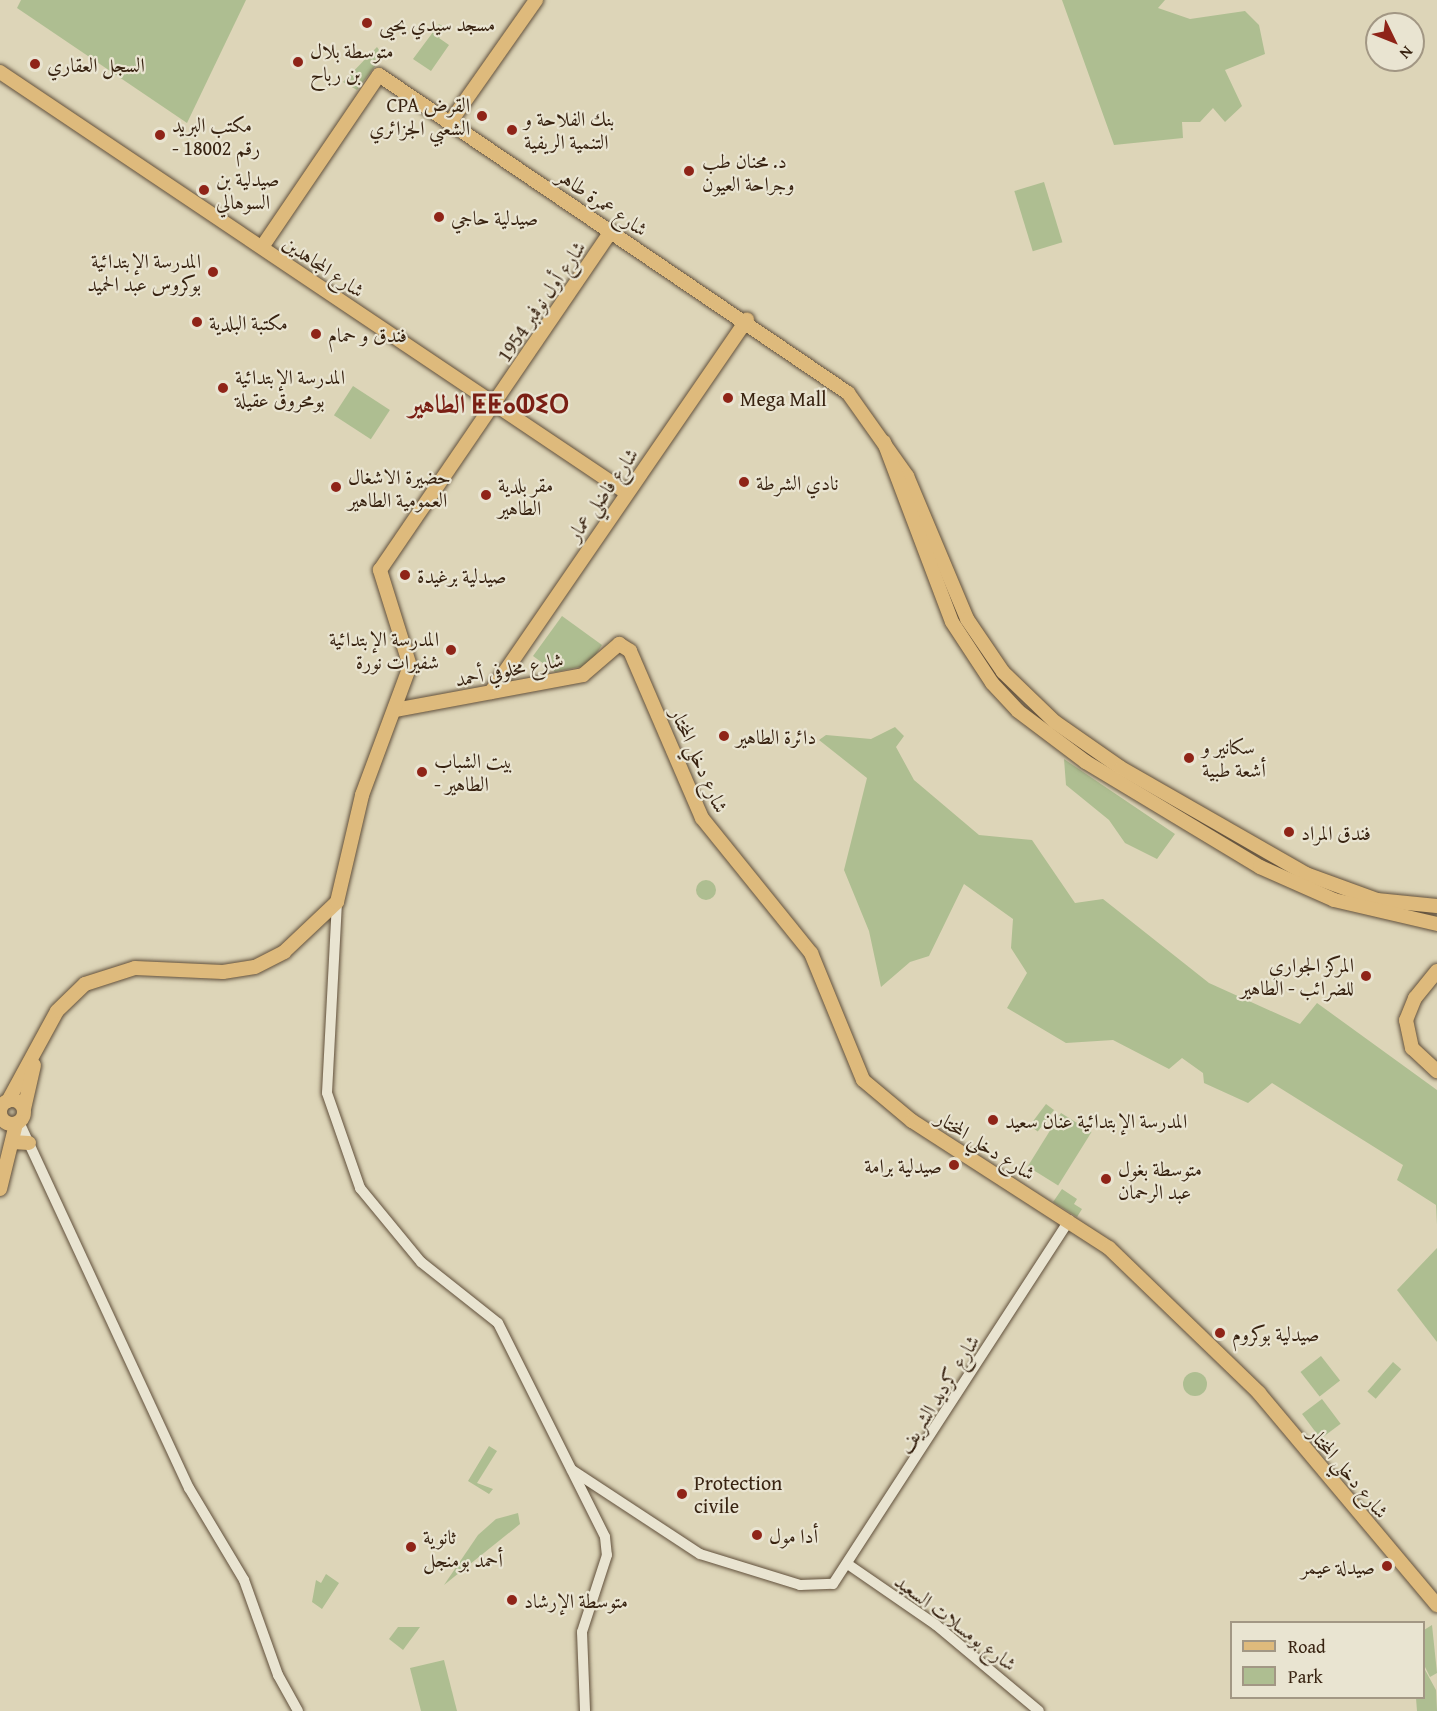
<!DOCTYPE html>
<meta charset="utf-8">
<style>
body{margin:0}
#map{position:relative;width:1437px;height:1711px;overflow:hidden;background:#ddd5b8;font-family:"Gentium Book Plus",Amiri,"Noto Sans Tifinagh",serif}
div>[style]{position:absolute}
.green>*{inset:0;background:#aebe91;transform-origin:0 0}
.round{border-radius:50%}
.roads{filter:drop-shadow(0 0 2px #61503b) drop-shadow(0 0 2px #61503b)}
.minor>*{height:10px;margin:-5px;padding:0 5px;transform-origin:5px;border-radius:5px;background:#e9e4d1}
.major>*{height:14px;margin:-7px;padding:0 7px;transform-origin:7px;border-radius:7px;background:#deba7c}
.major>.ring{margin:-7px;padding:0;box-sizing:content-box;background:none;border:14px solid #deba7c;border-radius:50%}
.dots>*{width:16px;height:16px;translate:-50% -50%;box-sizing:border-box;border:3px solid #e9e4d1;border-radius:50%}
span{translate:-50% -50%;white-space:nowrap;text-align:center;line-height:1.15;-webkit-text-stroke:4.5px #e9e4d1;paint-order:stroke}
.poi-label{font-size:20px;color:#382311}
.left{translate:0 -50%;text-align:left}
.right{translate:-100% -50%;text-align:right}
.street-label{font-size:20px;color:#382311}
.district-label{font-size:26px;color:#7a1f14;font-weight:700}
.legend{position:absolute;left:1230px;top:1621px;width:195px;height:78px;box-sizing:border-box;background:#e9e4d1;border:2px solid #a29784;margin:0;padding:8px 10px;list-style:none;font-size:18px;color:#382311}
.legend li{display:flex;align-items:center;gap:12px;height:30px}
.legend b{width:30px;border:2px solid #a29784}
.north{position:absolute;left:1365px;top:12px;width:60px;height:60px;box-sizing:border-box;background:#e9e4d1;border:2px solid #a29784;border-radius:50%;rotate:133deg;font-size:16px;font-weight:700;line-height:24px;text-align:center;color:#382311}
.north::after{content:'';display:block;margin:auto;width:21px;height:27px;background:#8f2418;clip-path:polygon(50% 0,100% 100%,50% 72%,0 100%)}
</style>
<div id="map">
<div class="green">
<div style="clip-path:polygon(21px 0,246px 0,187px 123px,17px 8px)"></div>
<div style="clip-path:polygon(1062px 0,1165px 0,1158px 8px,1190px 19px,1245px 11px,1259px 25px,1265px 54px,1225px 70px,1242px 106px,1225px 122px,1213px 108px,1200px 122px,1182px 122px,1183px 138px,1114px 145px)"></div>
<div style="clip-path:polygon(439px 24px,446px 28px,439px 38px,449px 45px,431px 71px,413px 59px)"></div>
<div style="clip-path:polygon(377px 47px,383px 56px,357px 90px,343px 82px)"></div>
<div style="left:1044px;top:182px;width:63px;height:31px;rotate:73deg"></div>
<div style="left:353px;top:386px;width:44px;height:35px;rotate:33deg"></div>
<div style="clip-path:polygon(562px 616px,602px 645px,589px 665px,555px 672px,533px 656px)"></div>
<div style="clip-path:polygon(895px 727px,904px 736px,896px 747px,914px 780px,979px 835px,1032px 840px,1075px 903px,1103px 899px,1209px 983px,1300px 1024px,1317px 1003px,1437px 1090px,1437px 1225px,1436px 1205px,1397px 1180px,1403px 1165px,1272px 1083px,1248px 1103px,1204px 1083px,1203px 1073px,1182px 1058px,1169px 1069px,1113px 1040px,1066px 1043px,1007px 1008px,1027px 973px,1011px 948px,1013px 919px,964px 884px,929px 956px,910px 962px,881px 987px,869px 931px,844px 870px,867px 778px,819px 740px,826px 735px,871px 739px)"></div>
<div style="clip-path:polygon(1064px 759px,1175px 834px,1157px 859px,1125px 843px,1109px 820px,1066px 785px)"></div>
<div class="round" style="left:696px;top:880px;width:20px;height:20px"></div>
<div style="left:1046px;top:1104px;width:10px;height:27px;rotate:37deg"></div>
<div style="left:1061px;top:1113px;width:36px;height:63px;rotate:32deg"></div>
<div style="clip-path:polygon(1062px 1189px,1077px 1199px,1074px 1204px,1082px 1209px,1077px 1217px,1053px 1202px)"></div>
<div style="clip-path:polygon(1437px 1248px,1437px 1342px,1397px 1290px)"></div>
<div style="left:1321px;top:1356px;width:31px;height:26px;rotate:52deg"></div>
<div style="left:1393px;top:1362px;width:11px;height:39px;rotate:41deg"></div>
<div class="round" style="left:1183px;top:1372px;width:24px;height:24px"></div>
<div style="left:1322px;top:1399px;width:31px;height:25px;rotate:53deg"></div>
<div style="clip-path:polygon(489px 1446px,497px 1451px,477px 1483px,493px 1489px,489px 1494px,468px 1481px)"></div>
<div style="clip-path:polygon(518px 1513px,520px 1524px,444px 1585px,478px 1535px,496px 1519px)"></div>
<div style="clip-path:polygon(326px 1574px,339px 1583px,322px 1609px,312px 1602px,316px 1580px,321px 1583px)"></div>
<div style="clip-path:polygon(1432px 1625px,1437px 1673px,1430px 1677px,1424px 1665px,1424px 1630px)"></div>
<div style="clip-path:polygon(398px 1627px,420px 1627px,403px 1650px,389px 1639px)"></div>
<div style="clip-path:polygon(444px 1660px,457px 1711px,421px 1711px,410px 1668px)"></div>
<div style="clip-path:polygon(1424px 1668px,1436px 1690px,1437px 1711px,1417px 1711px,1416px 1698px,1424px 1698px)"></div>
</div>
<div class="roads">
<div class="minor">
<div style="left:337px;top:902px;width:191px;rotate:93deg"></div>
<div style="left:327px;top:1093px;width:101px;rotate:70.8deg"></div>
<div style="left:360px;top:1188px;width:96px;rotate:50.5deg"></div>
<div style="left:421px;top:1262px;width:98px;rotate:38.4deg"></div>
<div style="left:498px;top:1323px;width:239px;rotate:63.4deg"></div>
<div style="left:605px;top:1537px;width:18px;rotate:84deg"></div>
<div style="left:607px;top:1555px;width:81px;rotate:108deg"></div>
<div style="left:582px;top:1632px;width:79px;rotate:87.8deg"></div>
<div style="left:19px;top:1122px;width:404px;rotate:65.1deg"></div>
<div style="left:189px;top:1488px;width:107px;rotate:59.1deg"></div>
<div style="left:244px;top:1580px;width:101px;rotate:70.3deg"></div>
<div style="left:278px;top:1675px;width:41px;rotate:60.9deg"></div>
<div style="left:572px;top:1470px;width:153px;rotate:33.3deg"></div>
<div style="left:700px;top:1554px;width:105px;rotate:17.2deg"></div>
<div style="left:800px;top:1585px;width:33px;rotate:-2deg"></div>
<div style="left:833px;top:1584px;width:434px;rotate:-57deg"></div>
<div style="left:849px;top:1565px;width:106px;rotate:34.6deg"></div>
<div style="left:936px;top:1625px;width:134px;rotate:39.9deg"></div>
</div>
<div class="major">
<div style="left:0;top:72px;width:755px;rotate:33.88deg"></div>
<div style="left:451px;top:121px;width:148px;rotate:-54.9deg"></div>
<div style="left:262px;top:247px;width:208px;rotate:-55.8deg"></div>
<div style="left:379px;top:75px;width:567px;rotate:34.14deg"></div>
<div style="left:848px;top:393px;width:102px;rotate:54.6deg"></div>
<div style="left:907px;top:476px;width:155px;rotate:67.2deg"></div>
<div style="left:967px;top:619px;width:64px;rotate:55.8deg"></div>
<div style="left:1003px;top:672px;width:72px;rotate:43.9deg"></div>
<div style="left:1055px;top:722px;width:80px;rotate:34.9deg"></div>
<div style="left:1121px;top:768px;width:213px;rotate:29.8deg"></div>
<div style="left:1306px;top:874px;width:76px;rotate:20.1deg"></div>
<div style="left:1377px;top:900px;width:60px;rotate:5.7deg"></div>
<div style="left:884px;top:442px;width:192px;rotate:69.3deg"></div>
<div style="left:952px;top:622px;width:73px;rotate:56.7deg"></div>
<div style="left:992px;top:683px;width:38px;rotate:47deg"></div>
<div style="left:1018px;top:711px;width:85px;rotate:36.9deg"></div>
<div style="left:1086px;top:762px;width:203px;rotate:31.1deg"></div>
<div style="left:1260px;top:867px;width:81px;rotate:24deg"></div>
<div style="left:1334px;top:900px;width:106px;rotate:13.1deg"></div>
<div style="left:491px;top:692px;width:452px;rotate:-55.5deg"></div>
<div style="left:395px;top:710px;width:191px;rotate:-10.5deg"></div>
<div style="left:583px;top:675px;width:48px;rotate:-40.7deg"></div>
<div style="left:619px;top:644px;width:13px;rotate:32deg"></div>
<div style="left:630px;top:651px;width:182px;rotate:66.7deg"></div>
<div style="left:702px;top:818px;width:174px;rotate:51.1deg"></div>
<div style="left:811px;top:953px;width:137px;rotate:67.7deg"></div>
<div style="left:863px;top:1080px;width:64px;rotate:39.9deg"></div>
<div style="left:912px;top:1121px;width:234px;rotate:32.8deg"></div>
<div style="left:1109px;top:1248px;width:209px;rotate:44deg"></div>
<div style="left:1259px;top:1393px;width:277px;rotate:50deg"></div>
<div style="left:1437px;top:971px;width:35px;rotate:129deg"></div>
<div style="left:1415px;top:998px;width:24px;rotate:112deg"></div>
<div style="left:1406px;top:1020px;width:29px;rotate:78deg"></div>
<div style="left:1412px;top:1048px;width:34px;rotate:43deg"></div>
<div class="ring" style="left:0;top:1100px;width:10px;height:10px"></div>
<div style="left:8px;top:1101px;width:102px;rotate:-61.4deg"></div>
<div style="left:57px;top:1011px;width:39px;rotate:-44deg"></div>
<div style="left:85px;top:984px;width:52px;rotate:-17.7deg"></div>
<div style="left:135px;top:968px;width:88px;rotate:2.6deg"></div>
<div style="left:223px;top:972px;width:32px;rotate:-9deg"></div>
<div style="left:255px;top:967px;width:33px;rotate:-27deg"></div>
<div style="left:284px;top:952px;width:73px;rotate:-43.3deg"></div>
<div style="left:337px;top:902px;width:110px;rotate:-76.8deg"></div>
<div style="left:362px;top:795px;width:138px;rotate:-69.6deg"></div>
<div style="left:410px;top:666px;width:101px;rotate:-107.4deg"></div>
<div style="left:380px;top:570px;width:410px;rotate:-55.7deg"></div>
<div style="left:24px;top:1109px;width:45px;rotate:-77.2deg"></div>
<div style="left:12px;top:1142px;width:17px;rotate:3deg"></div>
<div style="left:0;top:1189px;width:67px;rotate:-76.2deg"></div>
</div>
</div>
<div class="dots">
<div style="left:367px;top:23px;background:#8f2418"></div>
<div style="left:298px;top:62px;background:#8f2418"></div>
<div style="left:35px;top:64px;background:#8f2418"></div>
<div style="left:482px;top:116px;background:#8f2418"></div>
<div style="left:512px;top:130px;background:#8f2418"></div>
<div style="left:160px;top:135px;background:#8f2418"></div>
<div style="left:689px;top:171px;background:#8f2418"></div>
<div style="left:204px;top:190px;background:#8f2418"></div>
<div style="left:439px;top:217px;background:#8f2418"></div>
<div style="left:213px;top:272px;background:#8f2418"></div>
<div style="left:197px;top:322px;background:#8f2418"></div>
<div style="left:316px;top:334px;background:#8f2418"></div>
<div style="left:223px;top:388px;background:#8f2418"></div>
<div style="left:728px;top:398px;background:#8f2418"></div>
<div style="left:744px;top:482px;background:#8f2418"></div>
<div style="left:336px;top:487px;background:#8f2418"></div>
<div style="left:486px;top:495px;background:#8f2418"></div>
<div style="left:405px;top:575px;background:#8f2418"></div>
<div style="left:451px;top:650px;background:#8f2418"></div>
<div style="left:724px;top:736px;background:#8f2418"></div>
<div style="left:1189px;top:758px;background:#8f2418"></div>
<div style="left:422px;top:772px;background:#8f2418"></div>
<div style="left:1289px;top:832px;background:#8f2418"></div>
<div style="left:1366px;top:976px;background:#8f2418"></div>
<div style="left:993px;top:1120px;background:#8f2418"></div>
<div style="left:954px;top:1165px;background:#8f2418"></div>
<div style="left:1106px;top:1179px;background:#8f2418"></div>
<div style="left:1220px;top:1333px;background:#8f2418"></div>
<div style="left:682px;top:1494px;background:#8f2418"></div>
<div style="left:757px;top:1535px;background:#8f2418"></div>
<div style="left:411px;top:1547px;background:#8f2418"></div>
<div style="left:1387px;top:1566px;background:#8f2418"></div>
<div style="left:512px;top:1600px;background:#8f2418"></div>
</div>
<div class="poi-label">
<span class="left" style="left:379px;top:23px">مسجد سيدي يحيى</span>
<span class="left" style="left:310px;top:62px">متوسطة بلال<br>بن رباح</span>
<span class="left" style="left:47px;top:64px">السجل العقاري</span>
<span class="right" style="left:470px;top:116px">CPA القرض<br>الشعبي الجزائري</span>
<span class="left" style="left:524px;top:130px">بنك الفلاحة و<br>التنمية الريفية</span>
<span class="left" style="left:172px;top:136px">مكتب البريد<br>- رقم 18002</span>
<span class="left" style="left:702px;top:172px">د. محنان طب<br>وجراحة العيون</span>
<span class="left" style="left:216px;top:190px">صيدلية بن<br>السوهالي</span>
<span class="left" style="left:451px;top:217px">صيدلية حاجي</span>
<span class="right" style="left:201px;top:272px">المدرسة الإبتدائية<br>بوكروس عبد الحميد</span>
<span class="left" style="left:209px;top:322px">مكتبة البلدية</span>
<span class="left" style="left:328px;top:334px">فندق و حمام</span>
<span class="left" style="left:235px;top:388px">المدرسة الإبتدائية<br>بومحروق عقيلة</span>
<span class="left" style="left:740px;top:398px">Mega Mall</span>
<span class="left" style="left:348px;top:488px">حضيرة الاشغال<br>العمومية الطاهير</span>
<span class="left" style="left:756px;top:482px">نادي الشرطة</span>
<span class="left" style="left:498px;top:496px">مقر بلدية<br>الطاهير</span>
<span class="left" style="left:417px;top:575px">صيدلية برغيدة</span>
<span class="right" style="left:439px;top:650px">المدرسة الإبتدائية<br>شفيرات نورة</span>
<span class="left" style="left:736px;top:736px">دائرة الطاهير</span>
<span class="left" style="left:1202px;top:758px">سكانير و<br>أشعة طبية</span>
<span class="left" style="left:434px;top:772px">بيت الشباب<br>- الطاهير</span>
<span class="left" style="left:1301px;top:832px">فندق المراد</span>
<span class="right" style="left:1354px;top:976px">المركز الجواري<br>للضرائب - الطاهير</span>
<span class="left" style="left:1005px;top:1120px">المدرسة الإبتدائية عنان سعيد</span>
<span class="right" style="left:942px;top:1165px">صيدلية برامة</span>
<span class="left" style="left:1118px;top:1180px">متوسطة بغول<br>عبد الرحمان</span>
<span class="left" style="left:1232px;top:1333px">صيدلية بوكروم</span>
<span class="left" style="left:694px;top:1494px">Protection<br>civile</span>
<span class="left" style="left:769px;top:1535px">أدا مول</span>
<span class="left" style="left:423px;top:1548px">ثانوية<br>أحمد بومنجل</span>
<span class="right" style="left:1375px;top:1566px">صيدلة عيمر</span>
<span class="left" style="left:524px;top:1600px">متوسطة الإرشاد</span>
</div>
<div class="street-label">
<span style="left:603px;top:202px;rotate:34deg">شارع عمرة طاهر</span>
<span style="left:324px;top:266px;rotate:34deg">شارع المجاهدين</span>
<span style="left:541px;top:301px;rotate:-56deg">شارع أول نوفمبر 1954</span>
<span style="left:602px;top:494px;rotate:-55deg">شارع فاضلي عمار</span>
<span style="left:509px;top:669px;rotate:-11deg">شارع مخلوفي أحمد</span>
<span style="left:700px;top:760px;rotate:66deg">شارع دخلي المختار</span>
<span style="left:986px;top:1145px;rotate:32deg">شارع دخلي المختار</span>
<span style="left:938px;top:1394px;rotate:-58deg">شارع كرديد الشريف</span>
<span style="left:1349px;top:1472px;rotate:50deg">شارع دخلي المختار</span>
<span style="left:956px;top:1622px;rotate:37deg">شارع بومسلات السعيد</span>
</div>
<div class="district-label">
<span style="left:489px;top:404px">الطاهير ⵟⵟⴰⵀⵉⵔ</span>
</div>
<ul class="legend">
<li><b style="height:8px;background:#deba7c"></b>Road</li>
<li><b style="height:16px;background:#aebe91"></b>Park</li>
</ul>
<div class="north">N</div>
</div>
